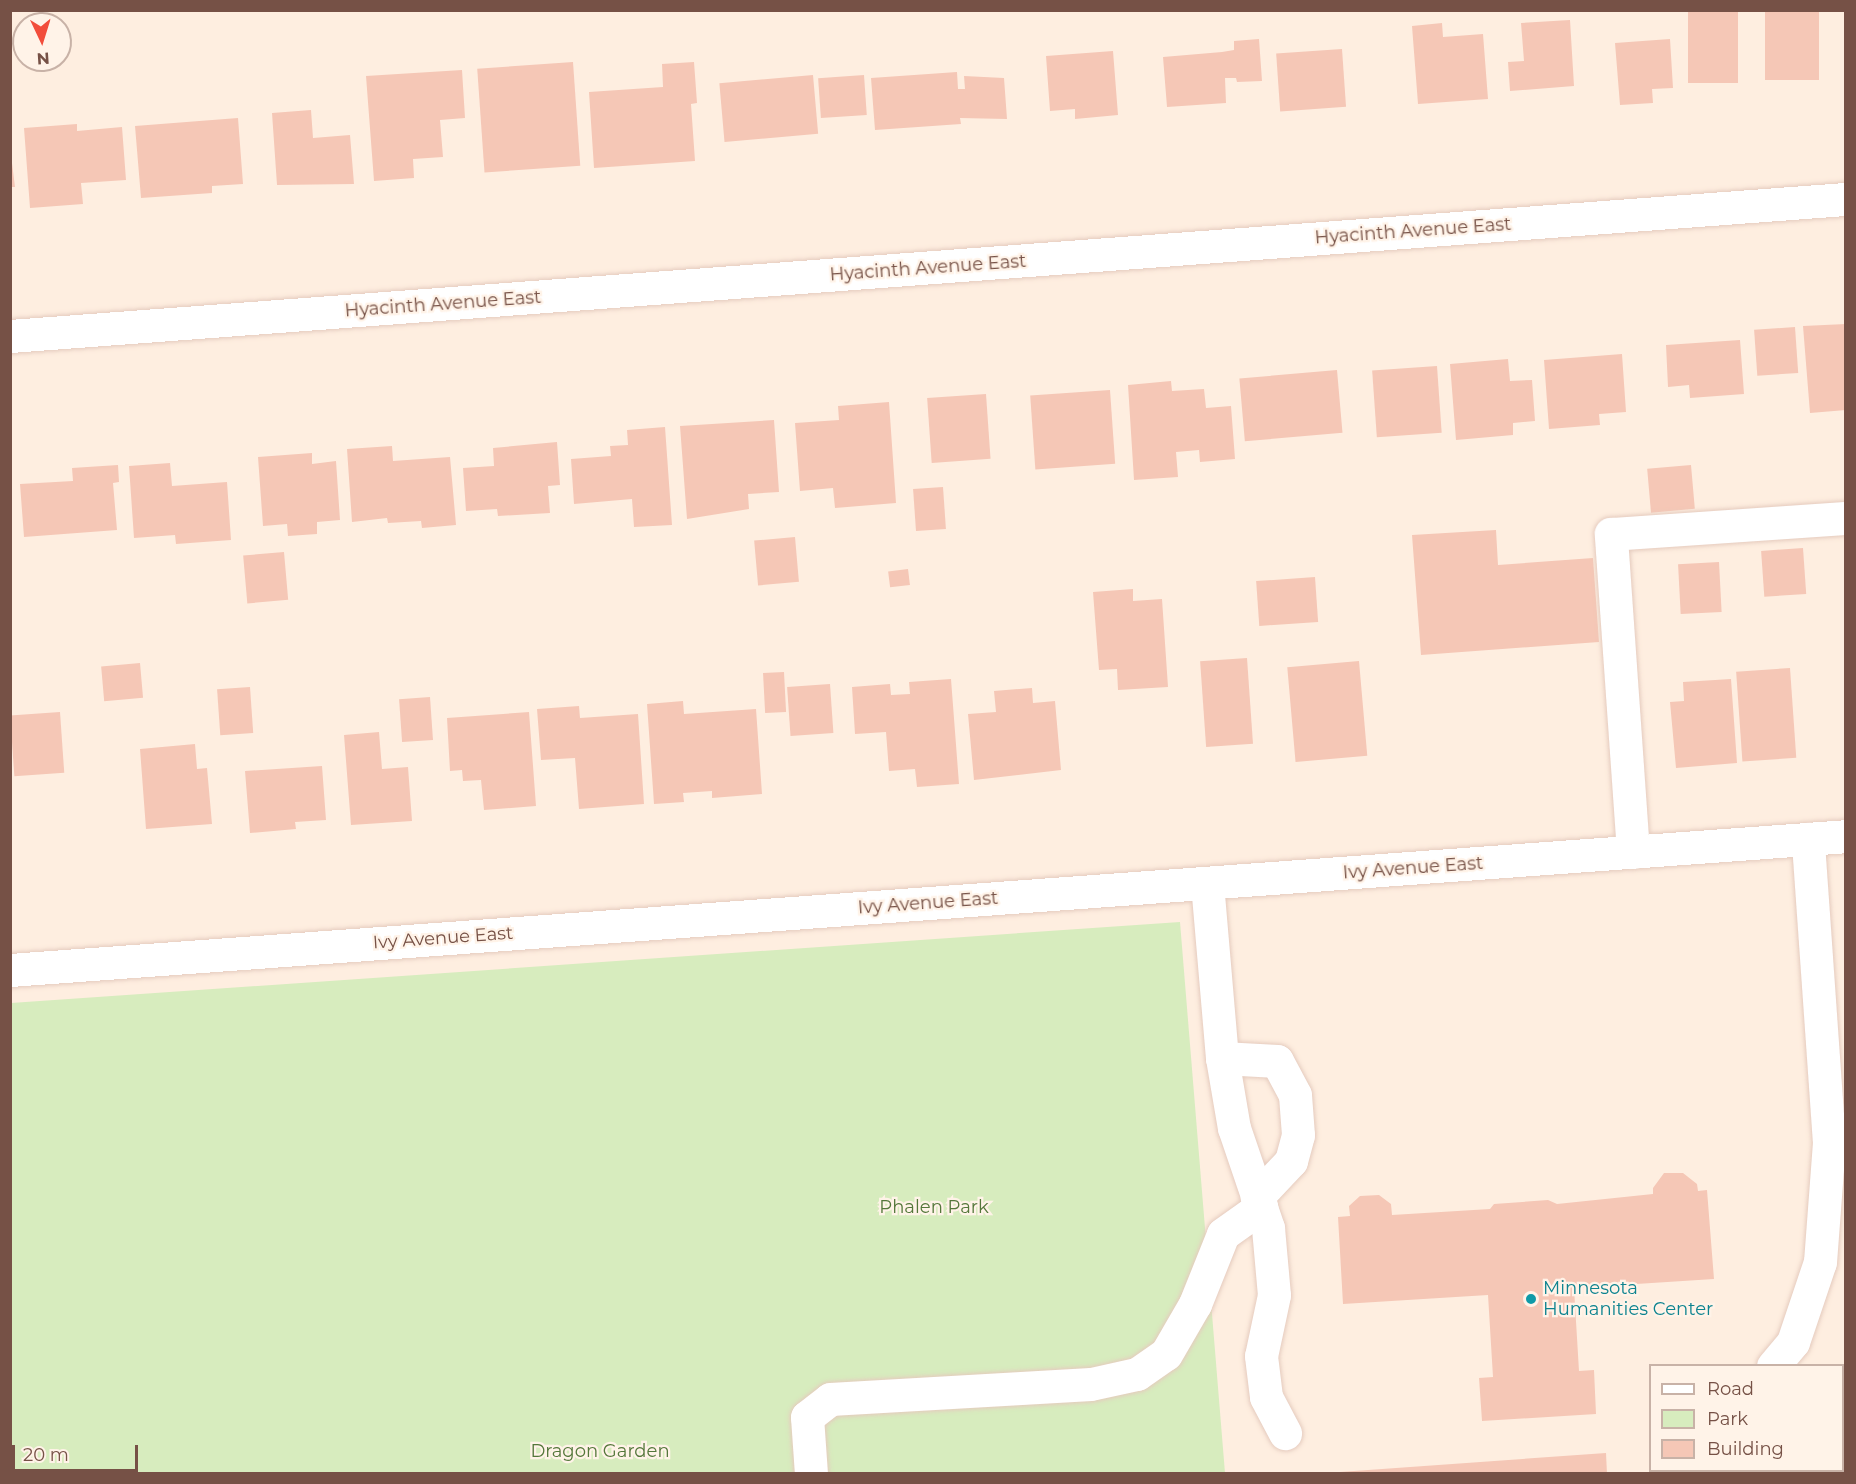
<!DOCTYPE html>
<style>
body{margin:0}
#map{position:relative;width:1856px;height:1484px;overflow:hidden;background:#feeee0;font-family:Montserrat,sans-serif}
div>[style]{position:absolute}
.green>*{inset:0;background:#d7ecbe}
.building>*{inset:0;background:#f5c7b6;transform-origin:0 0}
.roads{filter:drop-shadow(0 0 2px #e5cbbe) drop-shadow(0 0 2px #e5cbbe)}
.minor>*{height:33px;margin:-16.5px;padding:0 16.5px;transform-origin:16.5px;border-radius:16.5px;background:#fff}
.dots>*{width:16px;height:16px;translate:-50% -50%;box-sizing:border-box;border:3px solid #fff3e8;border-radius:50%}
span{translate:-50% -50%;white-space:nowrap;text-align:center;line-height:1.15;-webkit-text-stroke:4.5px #fff3e8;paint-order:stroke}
.street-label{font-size:18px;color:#765146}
.park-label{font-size:18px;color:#54773a}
.culture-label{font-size:18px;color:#0d838f}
.left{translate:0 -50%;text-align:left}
.frame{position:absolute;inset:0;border:12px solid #765146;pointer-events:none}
.legend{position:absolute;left:1649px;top:1364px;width:195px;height:108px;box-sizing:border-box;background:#fff3e8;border:2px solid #c8b2a7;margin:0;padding:8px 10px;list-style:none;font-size:18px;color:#765146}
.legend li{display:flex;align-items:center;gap:12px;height:30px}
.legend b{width:30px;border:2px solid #c8b2a7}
.north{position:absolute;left:12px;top:12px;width:60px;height:60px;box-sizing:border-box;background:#fff3e8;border:2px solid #c8b2a7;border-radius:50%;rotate:176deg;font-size:16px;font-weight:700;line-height:24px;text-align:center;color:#765146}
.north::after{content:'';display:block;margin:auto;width:21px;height:27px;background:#f24d3b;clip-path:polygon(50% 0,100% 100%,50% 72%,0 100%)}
.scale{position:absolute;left:12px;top:1445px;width:126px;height:27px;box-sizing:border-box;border:3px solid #765146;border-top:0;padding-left:8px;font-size:18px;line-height:21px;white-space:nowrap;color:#765146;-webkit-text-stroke:4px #fff3e8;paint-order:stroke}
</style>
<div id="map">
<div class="green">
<div style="clip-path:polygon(1180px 922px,1225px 1473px,11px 1474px,11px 1003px)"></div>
</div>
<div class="building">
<div style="left:1688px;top:10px;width:50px;height:73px"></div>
<div style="left:1765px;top:10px;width:54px;height:70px"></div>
<div style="clip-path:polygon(1570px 20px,1574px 86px,1510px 91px,1508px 62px,1524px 61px,1521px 23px)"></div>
<div style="clip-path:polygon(1442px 23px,1443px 37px,1483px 34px,1488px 99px,1418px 104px,1412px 26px)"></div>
<div style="clip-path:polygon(1259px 39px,1262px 81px,1237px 82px,1236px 78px,1225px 78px,1226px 103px,1167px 107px,1163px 57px,1222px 52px,1234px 50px,1234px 41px)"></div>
<div style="clip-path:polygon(1670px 39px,1673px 88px,1652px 89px,1653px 103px,1620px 105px,1615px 43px)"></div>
<div style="left:1342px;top:49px;width:58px;height:66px;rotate:86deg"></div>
<div style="clip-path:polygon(1113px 51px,1118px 115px,1075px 119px,1075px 109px,1050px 111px,1046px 56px)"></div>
<div style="left:573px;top:62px;width:104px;height:96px;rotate:86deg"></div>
<div style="clip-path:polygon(694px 62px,697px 103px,691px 104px,695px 161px,594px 168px,589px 92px,663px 87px,662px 64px)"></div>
<div style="clip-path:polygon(462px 70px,465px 118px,440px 120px,443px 157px,413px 159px,414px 178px,374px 181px,366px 76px)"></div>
<div style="clip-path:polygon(957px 72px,958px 89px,965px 89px,964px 76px,1004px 78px,1007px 119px,960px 118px,961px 124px,875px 130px,871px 78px)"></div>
<div style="left:813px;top:75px;width:59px;height:94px;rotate:85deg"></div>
<div style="left:864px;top:75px;width:40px;height:46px;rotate:86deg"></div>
<div style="clip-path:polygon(311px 110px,313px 138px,350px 135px,354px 184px,277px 185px,272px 113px)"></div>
<div style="clip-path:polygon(238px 118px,243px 184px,212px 186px,212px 193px,141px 198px,135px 126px)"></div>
<div style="clip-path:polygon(77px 124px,77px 131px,122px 127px,126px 180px,81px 183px,83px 204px,30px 208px,24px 128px)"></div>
<div style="clip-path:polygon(10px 147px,15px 187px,10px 187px)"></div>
<div style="clip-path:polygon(1846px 324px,1846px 410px,1810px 413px,1803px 326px)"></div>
<div style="left:1795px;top:327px;width:46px;height:41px;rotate:86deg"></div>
<div style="clip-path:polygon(1740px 340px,1744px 394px,1690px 398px,1689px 385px,1668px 387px,1666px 345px)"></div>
<div style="clip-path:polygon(1622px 354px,1626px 412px,1599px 414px,1600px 425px,1549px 429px,1544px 360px)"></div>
<div style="clip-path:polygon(1508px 359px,1510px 381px,1532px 380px,1535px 421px,1513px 423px,1513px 435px,1456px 440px,1450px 364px)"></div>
<div style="left:1437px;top:366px;width:67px;height:65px;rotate:86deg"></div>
<div style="left:1337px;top:370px;width:63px;height:98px;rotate:85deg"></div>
<div style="clip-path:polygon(1171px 381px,1172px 391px,1204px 389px,1206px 408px,1231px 406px,1235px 459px,1200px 462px,1199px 450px,1176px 452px,1178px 477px,1134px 480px,1128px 385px)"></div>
<div style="left:1110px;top:390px;width:74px;height:80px;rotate:86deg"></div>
<div style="left:986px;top:394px;width:65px;height:59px;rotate:86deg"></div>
<div style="clip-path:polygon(889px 402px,896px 503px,835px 508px,833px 488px,800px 491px,795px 423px,839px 420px,838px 406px)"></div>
<div style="clip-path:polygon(774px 420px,779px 492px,748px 494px,749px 509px,687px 519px,680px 426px)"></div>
<div style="clip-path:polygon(665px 427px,672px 525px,634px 527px,632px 499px,574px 504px,571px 459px,611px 456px,610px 446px,628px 445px,627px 430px)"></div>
<div style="clip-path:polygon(557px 442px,560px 485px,548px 486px,550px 513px,498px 516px,497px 509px,466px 511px,463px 468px,494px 466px,493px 448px)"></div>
<div style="clip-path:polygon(392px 446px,393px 461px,450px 457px,456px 525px,422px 528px,421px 521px,388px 523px,387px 518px,352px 522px,347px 449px)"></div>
<div style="clip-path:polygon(312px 453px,312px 464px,336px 461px,340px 520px,317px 522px,317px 534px,288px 536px,287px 524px,263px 526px,258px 457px)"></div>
<div style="clip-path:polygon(170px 463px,172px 486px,227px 482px,231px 540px,176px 544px,175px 535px,134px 538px,129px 466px)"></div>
<div style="clip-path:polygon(118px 465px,119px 482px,113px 483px,117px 530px,24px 537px,20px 484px,73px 481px,72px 468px)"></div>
<div style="left:1691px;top:465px;width:44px;height:44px;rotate:85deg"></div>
<div style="left:943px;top:487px;width:42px;height:30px;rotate:86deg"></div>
<div style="clip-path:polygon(1496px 530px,1498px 565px,1593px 558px,1599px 642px,1421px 655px,1412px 535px)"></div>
<div style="left:795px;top:537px;width:45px;height:41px;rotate:85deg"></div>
<div style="left:1803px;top:548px;width:46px;height:42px;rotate:86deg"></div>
<div style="left:284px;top:552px;width:48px;height:41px;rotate:85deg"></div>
<div style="left:1719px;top:562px;width:50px;height:41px;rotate:87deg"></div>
<div style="left:908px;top:569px;width:16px;height:20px;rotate:83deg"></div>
<div style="left:1315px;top:577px;width:45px;height:59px;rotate:86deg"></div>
<div style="clip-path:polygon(1133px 589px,1133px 601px,1162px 599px,1168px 687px,1118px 690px,1117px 669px,1099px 670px,1093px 592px)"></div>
<div style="left:1247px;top:658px;width:86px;height:47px;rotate:86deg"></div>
<div style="left:1359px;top:661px;width:95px;height:72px;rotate:85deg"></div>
<div style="left:140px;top:663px;width:35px;height:39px;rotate:85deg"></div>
<div style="left:1790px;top:668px;width:90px;height:54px;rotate:86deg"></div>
<div style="left:784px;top:672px;width:40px;height:21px;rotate:87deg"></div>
<div style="clip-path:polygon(951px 679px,959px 784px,917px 787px,915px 769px,889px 771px,886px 732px,855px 734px,852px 687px,890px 684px,891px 695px,910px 694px,909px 682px)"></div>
<div style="clip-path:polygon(1731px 679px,1737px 763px,1676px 768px,1670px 702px,1684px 701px,1683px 682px)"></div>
<div style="left:830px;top:684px;width:49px;height:43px;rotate:86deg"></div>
<div style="left:250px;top:687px;width:46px;height:33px;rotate:86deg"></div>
<div style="clip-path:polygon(1032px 688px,1033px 703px,1055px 701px,1061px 770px,974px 780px,968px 714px,996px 712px,994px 691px)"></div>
<div style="left:430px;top:697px;width:43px;height:31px;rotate:86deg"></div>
<div style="clip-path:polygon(683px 701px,684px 714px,756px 709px,762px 794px,712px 798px,712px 791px,683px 793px,684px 802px,654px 804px,647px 704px)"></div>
<div style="clip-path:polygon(579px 706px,580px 718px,638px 714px,644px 804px,579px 809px,575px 758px,541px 760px,537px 709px)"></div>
<div style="left:60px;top:712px;width:61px;height:50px;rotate:86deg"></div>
<div style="clip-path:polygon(529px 712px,536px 806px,484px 810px,481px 780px,463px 781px,462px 770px,450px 771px,447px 718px)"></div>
<div style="clip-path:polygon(379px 732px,382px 769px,408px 767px,412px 821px,351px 825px,344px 735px)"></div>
<div style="clip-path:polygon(195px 744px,197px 769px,207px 768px,212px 824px,146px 829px,140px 749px)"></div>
<div style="clip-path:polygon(322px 766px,326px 820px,295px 822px,296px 829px,250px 833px,245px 771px)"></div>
<div style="clip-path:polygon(1664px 1173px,1683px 1173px,1697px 1184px,1698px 1191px,1707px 1190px,1714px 1279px,1574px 1288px,1579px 1371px,1594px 1370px,1596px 1414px,1482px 1421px,1479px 1378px,1493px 1377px,1488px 1295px,1343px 1304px,1338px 1217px,1350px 1216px,1349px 1206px,1360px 1196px,1379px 1195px,1391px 1204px,1392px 1215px,1490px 1209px,1494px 1204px,1548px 1200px,1557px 1204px,1653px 1194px,1653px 1188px)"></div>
<div style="clip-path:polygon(1606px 1453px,1607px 1474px,1340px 1474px,1340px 1472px)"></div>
</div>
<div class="roads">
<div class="minor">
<div style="left:10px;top:336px;width:1841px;rotate:-4.27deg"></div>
<div style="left:1633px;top:852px;width:319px;rotate:-94deg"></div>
<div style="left:1611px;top:534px;width:236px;rotate:-3.9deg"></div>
<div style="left:1207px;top:883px;width:176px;rotate:85.1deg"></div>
<div style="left:1222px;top:1058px;width:71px;rotate:80.3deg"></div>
<div style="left:1234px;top:1128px;width:106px;rotate:71.2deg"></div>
<div style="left:1268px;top:1228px;width:67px;rotate:84.9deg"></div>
<div style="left:1274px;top:1295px;width:62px;rotate:102deg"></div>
<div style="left:1261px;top:1356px;width:41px;rotate:83deg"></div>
<div style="left:1266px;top:1397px;width:41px;rotate:62.2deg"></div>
<div style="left:10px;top:970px;width:1841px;rotate:-4.17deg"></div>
<div style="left:1222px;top:1058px;width:55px;rotate:3.1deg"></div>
<div style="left:1277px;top:1061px;width:38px;rotate:62deg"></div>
<div style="left:1295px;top:1095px;width:40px;rotate:85.7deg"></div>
<div style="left:1298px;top:1135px;width:27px;rotate:105deg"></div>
<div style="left:1291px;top:1161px;width:50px;rotate:133.4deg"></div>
<div style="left:1773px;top:1366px;width:31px;rotate:-50deg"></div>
<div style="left:1793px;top:1342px;width:84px;rotate:-71.4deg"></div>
<div style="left:1820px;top:1262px;width:119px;rotate:-85.7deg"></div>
<div style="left:1829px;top:1143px;width:305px;rotate:-94deg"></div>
<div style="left:811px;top:1474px;width:57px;rotate:-94deg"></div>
<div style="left:807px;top:1417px;width:29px;rotate:-38deg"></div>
<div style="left:830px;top:1399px;width:261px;rotate:-3.3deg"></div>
<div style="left:1091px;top:1384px;width:47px;rotate:-12.3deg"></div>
<div style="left:1137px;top:1374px;width:35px;rotate:-35deg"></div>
<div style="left:1166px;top:1354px;width:58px;rotate:-59.9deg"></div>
<div style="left:1195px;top:1304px;width:75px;rotate:-68.2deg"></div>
<div style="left:1223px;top:1234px;width:47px;rotate:-35.4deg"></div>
<div style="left:1705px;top:1474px;width:4px;rotate:-90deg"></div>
<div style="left:1798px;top:1474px;width:4px;rotate:-63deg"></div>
</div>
</div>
<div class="dots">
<div style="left:1531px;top:1299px;background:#0f9aa8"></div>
</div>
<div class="street-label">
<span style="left:1413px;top:231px;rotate:-4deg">Hyacinth Avenue East</span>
<span style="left:928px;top:268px;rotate:-4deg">Hyacinth Avenue East</span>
<span style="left:443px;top:304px;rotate:-4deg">Hyacinth Avenue East</span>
<span style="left:1413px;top:868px;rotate:-4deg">Ivy Avenue East</span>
<span style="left:928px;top:903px;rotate:-4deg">Ivy Avenue East</span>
<span style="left:443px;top:938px;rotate:-4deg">Ivy Avenue East</span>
</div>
<div class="park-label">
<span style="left:934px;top:1207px">Phalen Park</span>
<span style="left:600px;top:1451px">Dragon Garden</span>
</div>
<div class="culture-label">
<span class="left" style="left:1543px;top:1299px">Minnesota<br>Humanities Center</span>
</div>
<div class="frame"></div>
<ul class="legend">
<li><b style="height:8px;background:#fff"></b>Road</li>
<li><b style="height:16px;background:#d7ecbe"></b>Park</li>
<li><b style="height:16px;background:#f5c7b6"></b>Building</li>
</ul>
<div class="north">N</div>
<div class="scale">20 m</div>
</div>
